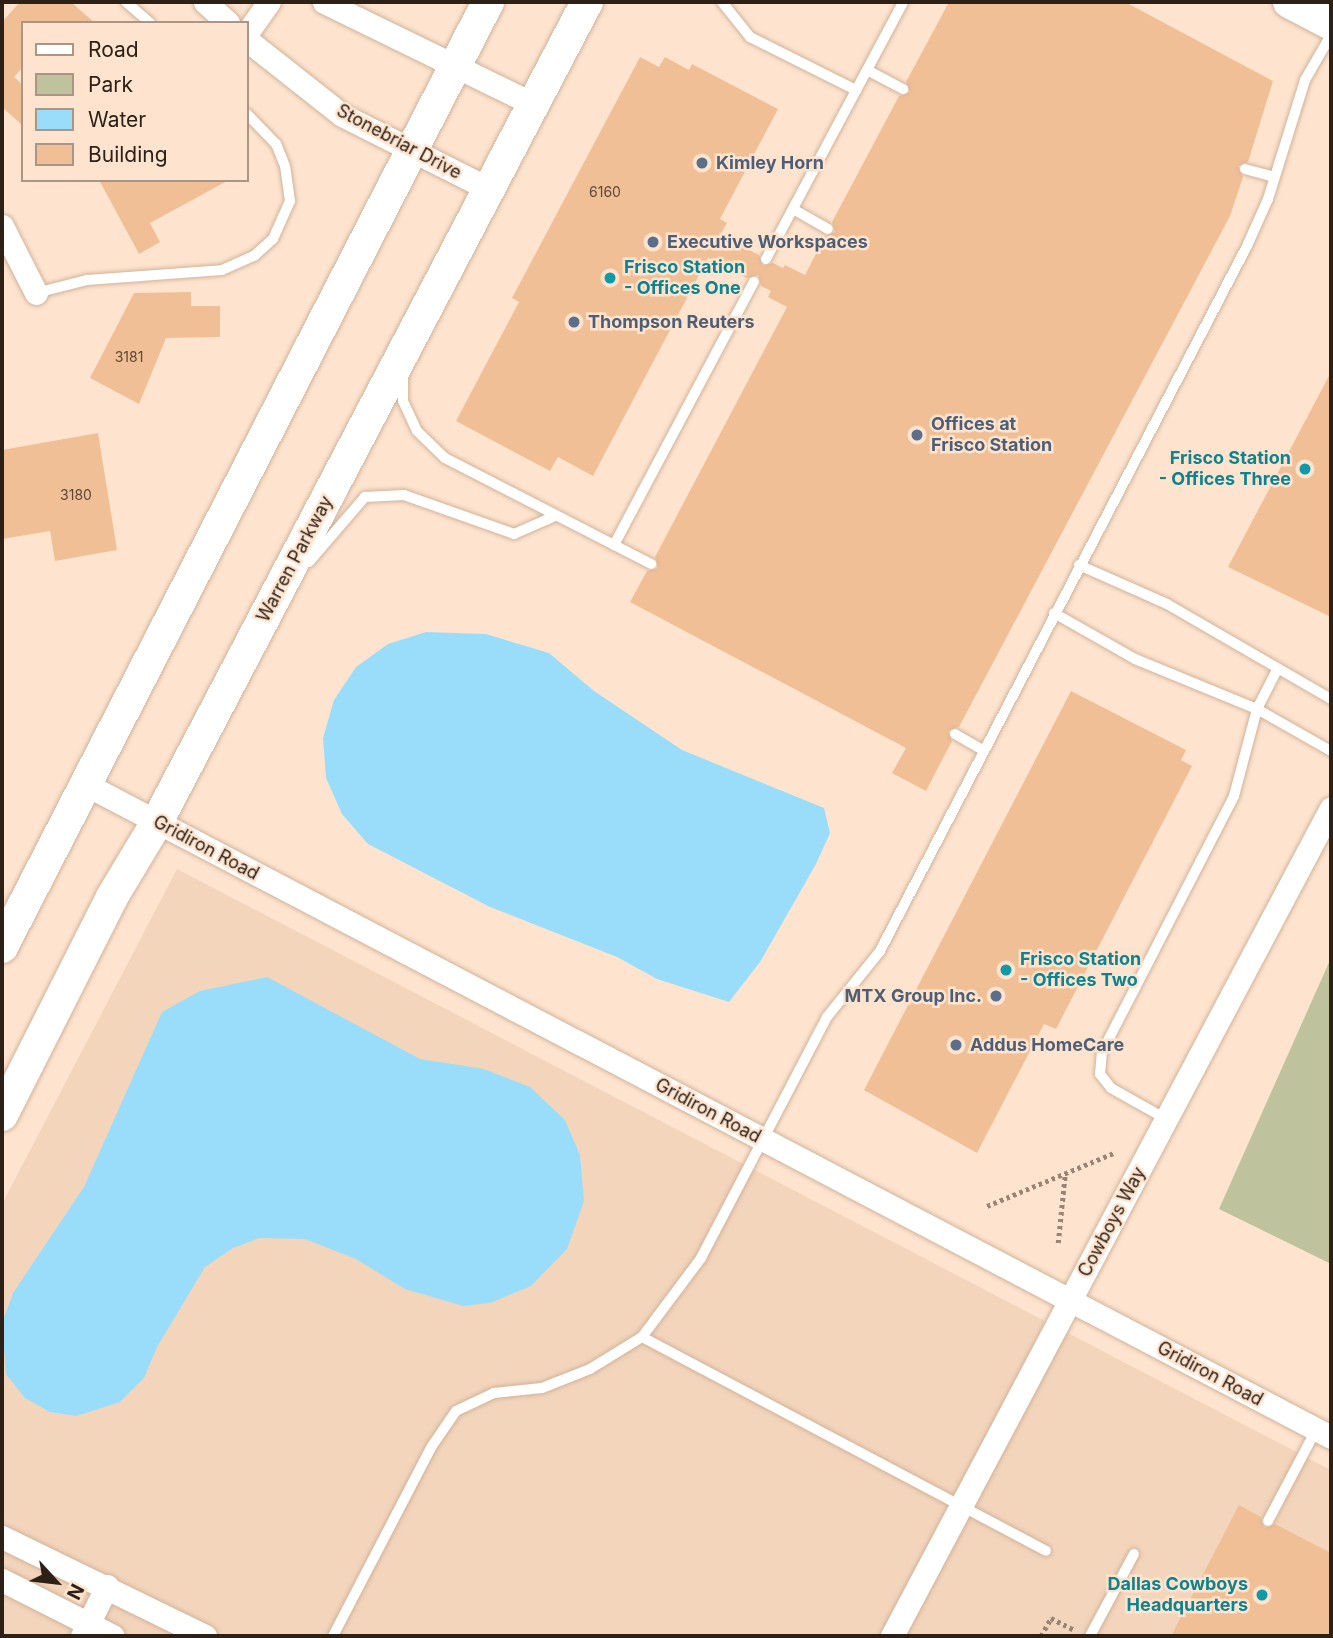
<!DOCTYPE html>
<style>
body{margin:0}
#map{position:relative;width:1333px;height:1638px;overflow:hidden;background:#fee4cf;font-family:Inter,sans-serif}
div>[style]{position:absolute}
.built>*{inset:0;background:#f3d5bc}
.green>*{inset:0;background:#bec39d}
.water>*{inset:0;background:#9addfa}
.building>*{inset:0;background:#f0bf96}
.path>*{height:4.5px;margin-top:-2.25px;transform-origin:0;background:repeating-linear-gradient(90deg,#988575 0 3.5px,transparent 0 7px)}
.roads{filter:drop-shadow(0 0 2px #d2b39a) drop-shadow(0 0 2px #d2b39a)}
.lane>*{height:10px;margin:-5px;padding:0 5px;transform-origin:5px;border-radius:5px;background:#fff}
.street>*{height:23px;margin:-11.5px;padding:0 11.5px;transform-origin:11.5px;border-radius:11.5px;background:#fff}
.secondary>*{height:32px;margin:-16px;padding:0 16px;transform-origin:16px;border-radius:16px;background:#fff}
.dots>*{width:19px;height:19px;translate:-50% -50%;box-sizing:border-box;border:4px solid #fee4cf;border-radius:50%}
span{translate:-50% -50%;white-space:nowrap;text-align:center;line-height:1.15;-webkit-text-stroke:5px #fee4cf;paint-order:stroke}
.number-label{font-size:14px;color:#5e4837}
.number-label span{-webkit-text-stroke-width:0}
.street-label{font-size:18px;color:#2d2117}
.service-label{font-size:18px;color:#4e5e75;font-weight:700}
.left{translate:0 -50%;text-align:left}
.right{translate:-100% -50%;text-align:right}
.culture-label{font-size:18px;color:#0d838f;font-weight:700}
.frame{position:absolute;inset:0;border:4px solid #2d2117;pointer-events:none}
.legend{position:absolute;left:21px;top:21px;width:228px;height:161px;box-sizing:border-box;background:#fee4cf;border:2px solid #aa9685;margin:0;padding:9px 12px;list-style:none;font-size:21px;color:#2d2117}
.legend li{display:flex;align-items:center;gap:14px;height:35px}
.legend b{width:35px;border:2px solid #aa9685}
.north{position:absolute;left:21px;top:1547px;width:70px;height:70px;-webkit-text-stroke:5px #fee4cf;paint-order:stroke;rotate:117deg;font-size:19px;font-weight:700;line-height:28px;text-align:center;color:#2d2117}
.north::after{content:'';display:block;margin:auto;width:24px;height:32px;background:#2d2117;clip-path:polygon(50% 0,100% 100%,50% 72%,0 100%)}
</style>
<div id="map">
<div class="built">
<div style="clip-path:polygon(177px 869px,1331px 1470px,1331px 1636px,2px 1636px,2px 1204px)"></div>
</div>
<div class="green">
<div style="clip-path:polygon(1331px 958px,1331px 1264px,1219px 1209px)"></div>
</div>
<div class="water">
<div style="clip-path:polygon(426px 632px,486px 634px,549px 653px,594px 691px,682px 750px,824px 808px,830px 833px,816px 864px,760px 962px,729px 1002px,657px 979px,617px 957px,490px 907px,368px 844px,342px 814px,326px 778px,323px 738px,334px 700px,356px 667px,388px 644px)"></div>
<div style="clip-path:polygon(267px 977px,420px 1059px,484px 1069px,530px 1087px,565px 1120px,580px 1155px,584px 1201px,567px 1249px,531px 1286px,490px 1303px,463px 1306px,405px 1289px,356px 1259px,305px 1239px,259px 1238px,233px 1248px,205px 1267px,157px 1347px,144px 1378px,120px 1402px,76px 1416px,50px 1412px,25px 1398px,6px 1374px,2px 1323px,13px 1293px,84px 1187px,162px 1012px,200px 991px)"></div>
</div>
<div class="building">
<div style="clip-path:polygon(20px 2px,71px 2px,95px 23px,23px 23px,23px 67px,14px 77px,23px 85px,23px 126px,2px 107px,2px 22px)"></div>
<div style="clip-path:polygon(949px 2px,1125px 2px,1273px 81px,1248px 162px,1238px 166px,1243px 177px,1230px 216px,959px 727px,948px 731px,952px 741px,926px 791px,892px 773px,906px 748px,630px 602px,647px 571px,658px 568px,655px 557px,787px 307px,768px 297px,771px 291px,761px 286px,758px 275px,747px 278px,708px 258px,593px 476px,558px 457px,550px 471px,456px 421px,519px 302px,512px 298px,640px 57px,659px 67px,665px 57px,689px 70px,692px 64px,778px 109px,720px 219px,727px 223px,720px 235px,759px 255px,763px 266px,773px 263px,783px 268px,785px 265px,805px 275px,825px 236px,835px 232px,832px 222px,899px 96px,910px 92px,906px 82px)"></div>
<div style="clip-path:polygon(99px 180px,229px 180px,150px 223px,160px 242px,139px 254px)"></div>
<div style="clip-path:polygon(191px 292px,191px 306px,220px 306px,220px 337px,166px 338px,139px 404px,90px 378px,134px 293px)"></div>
<div style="clip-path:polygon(1331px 372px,1331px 617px,1228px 567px)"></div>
<div style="clip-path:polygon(98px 433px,117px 550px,55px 561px,50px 531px,2px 539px,2px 450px)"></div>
<div style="clip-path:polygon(1071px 691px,1186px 750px,1181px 760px,1192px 766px,1056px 1029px,1044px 1024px,977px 1153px,864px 1090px)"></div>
<div style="clip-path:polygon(1239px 1505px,1261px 1517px,1264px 1528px,1275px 1524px,1331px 1553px,1331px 1636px,1171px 1636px)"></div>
</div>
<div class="path">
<div style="left:987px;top:1206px;width:138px;rotate:-22.7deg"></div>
<div style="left:1058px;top:1243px;width:69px;rotate:-84.2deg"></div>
<div style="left:1041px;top:1636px;width:21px;rotate:-61deg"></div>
<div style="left:1051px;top:1618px;width:27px;rotate:27deg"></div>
</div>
<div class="roads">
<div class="lane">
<div style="left:126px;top:2px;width:32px;rotate:41deg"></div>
<div style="left:722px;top:2px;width:45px;rotate:51.3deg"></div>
<div style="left:750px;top:37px;width:119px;rotate:26.6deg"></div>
<div style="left:867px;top:70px;width:41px;rotate:27.8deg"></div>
<div style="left:1245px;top:169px;width:30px;rotate:15deg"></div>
<div style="left:793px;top:209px;width:40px;rotate:29.7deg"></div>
<div style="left:766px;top:259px;width:291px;rotate:-61.9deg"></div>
<div style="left:36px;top:293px;width:53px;rotate:-14.3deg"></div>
<div style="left:87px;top:280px;width:135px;rotate:-4.2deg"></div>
<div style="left:222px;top:270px;width:36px;rotate:-24deg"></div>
<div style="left:255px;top:255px;width:24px;rotate:-42deg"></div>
<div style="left:273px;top:239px;width:42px;rotate:-65.9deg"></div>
<div style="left:290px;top:201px;width:35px;rotate:-98deg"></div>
<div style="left:285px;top:166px;width:24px;rotate:-112deg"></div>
<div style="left:276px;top:144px;width:42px;rotate:-134deg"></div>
<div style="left:403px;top:375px;width:26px;rotate:90deg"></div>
<div style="left:403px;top:401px;width:33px;rotate:65deg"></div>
<div style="left:417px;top:431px;width:39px;rotate:44deg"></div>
<div style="left:445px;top:458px;width:232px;rotate:27.2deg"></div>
<div style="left:614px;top:545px;width:298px;rotate:-62deg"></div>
<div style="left:309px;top:562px;width:86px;rotate:-49.3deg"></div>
<div style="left:365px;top:497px;width:39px;rotate:-3deg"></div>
<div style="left:404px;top:495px;width:117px;rotate:19.5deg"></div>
<div style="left:514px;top:534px;width:45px;rotate:-23.7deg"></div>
<div style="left:1079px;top:565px;width:96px;rotate:23.9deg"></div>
<div style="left:1167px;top:604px;width:190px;rotate:30.1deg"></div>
<div style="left:1054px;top:613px;width:93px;rotate:29.6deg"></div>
<div style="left:1135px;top:659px;width:132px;rotate:22.3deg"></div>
<div style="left:1257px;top:709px;width:85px;rotate:29.6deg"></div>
<div style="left:955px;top:734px;width:32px;rotate:30deg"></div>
<div style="left:1166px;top:1119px;width:63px;rotate:-150.6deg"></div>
<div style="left:1111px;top:1088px;width:18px;rotate:-128deg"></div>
<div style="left:1100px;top:1074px;width:22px;rotate:-85deg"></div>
<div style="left:1102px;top:1052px;width:288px;rotate:-62.7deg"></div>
<div style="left:1234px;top:796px;width:90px;rotate:-75.2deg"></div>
<div style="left:1257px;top:709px;width:44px;rotate:-62.9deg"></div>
<div style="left:642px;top:1337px;width:457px;rotate:27.9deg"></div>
<div style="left:1268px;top:1521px;width:103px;rotate:-62.2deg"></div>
<div style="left:333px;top:1636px;width:214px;rotate:-62.5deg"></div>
<div style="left:432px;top:1446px;width:42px;rotate:-55.6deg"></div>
<div style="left:456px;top:1411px;width:42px;rotate:-25.3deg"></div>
<div style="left:494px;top:1393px;width:48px;rotate:-5.9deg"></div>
<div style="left:542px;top:1388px;width:52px;rotate:-21.6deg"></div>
<div style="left:590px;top:1369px;width:61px;rotate:-31.6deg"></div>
<div style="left:642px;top:1337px;width:99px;rotate:-53.2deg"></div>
<div style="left:701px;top:1258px;width:272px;rotate:-62.4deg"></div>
<div style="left:827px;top:1017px;width:85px;rotate:-51.2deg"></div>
<div style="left:880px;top:951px;width:795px;rotate:-62.5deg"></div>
<div style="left:1247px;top:246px;width:51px;rotate:-65.9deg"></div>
<div style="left:1268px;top:199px;width:125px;rotate:-72.7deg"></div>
<div style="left:1305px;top:80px;width:52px;rotate:-60deg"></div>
<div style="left:1090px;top:1636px;width:93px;rotate:-61.8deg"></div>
</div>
<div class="street">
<div style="left:205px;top:2px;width:31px;rotate:42deg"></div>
<div style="left:324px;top:2px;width:233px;rotate:26deg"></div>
<div style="left:247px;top:33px;width:38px;rotate:-55deg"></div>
<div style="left:247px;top:40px;width:121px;rotate:38.3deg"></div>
<div style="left:342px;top:115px;width:165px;rotate:26.7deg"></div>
<div style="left:2px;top:226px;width:75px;rotate:63.1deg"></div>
<div style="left:85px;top:784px;width:1407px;rotate:27.66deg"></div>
<div style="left:2px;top:1537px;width:226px;rotate:26deg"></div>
<div style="left:2px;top:1580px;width:124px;rotate:26.8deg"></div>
<div style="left:82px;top:1636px;width:56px;rotate:-63.4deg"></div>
<div style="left:892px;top:1636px;width:937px;rotate:-62.07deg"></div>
</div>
<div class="secondary">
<div style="left:1289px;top:2px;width:47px;rotate:27.6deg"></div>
<div style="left:2px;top:947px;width:1063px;rotate:-62.78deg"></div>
<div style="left:2px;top:1115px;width:244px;rotate:-63.2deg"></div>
<div style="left:112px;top:897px;width:87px;rotate:-59deg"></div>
<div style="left:157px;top:822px;width:926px;rotate:-62.33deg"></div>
</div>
</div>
<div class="dots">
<div style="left:702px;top:163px;background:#5c6f8a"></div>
<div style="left:653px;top:242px;background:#5c6f8a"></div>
<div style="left:610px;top:278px;background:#0f9aa8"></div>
<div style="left:574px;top:322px;background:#5c6f8a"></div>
<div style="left:917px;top:435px;background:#5c6f8a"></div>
<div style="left:1305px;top:469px;background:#0f9aa8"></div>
<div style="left:1006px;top:970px;background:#0f9aa8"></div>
<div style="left:996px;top:996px;background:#5c6f8a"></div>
<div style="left:956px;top:1045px;background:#5c6f8a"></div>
<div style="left:1262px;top:1595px;background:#0f9aa8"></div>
</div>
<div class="number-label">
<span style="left:605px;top:192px">6160</span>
<span style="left:129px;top:357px">3181</span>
<span style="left:76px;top:495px">3180</span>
</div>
<div class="street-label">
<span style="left:399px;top:142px;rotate:28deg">Stonebriar Drive</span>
<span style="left:295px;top:559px;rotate:-62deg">Warren Parkway</span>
<span style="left:206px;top:848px;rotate:28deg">Gridiron Road</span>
<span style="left:708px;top:1111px;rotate:28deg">Gridiron Road</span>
<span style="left:1112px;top:1222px;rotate:-62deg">Cowboys Way</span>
<span style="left:1210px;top:1374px;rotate:28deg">Gridiron Road</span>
</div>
<div class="service-label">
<span class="left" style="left:716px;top:163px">Kimley Horn</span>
<span class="left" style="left:667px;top:242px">Executive Workspaces</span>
<span class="left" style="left:588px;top:322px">Thompson Reuters</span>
<span class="left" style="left:931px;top:435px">Offices at<br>Frisco Station</span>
<span class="right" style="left:982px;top:996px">MTX Group Inc.</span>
<span class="left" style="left:970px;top:1045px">Addus HomeCare</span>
</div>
<div class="culture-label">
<span class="left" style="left:624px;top:278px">Frisco Station<br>- Offices One</span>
<span class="right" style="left:1291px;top:469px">Frisco Station<br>- Offices Three</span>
<span class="left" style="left:1020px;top:970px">Frisco Station<br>- Offices Two</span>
<span class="right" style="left:1248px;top:1595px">Dallas Cowboys<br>Headquarters</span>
</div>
<div class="frame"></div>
<ul class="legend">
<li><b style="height:9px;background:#fff"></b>Road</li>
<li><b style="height:19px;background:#bec39d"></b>Park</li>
<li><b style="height:19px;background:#9addfa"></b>Water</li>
<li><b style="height:19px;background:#f0bf96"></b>Building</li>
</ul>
<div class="north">N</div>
</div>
